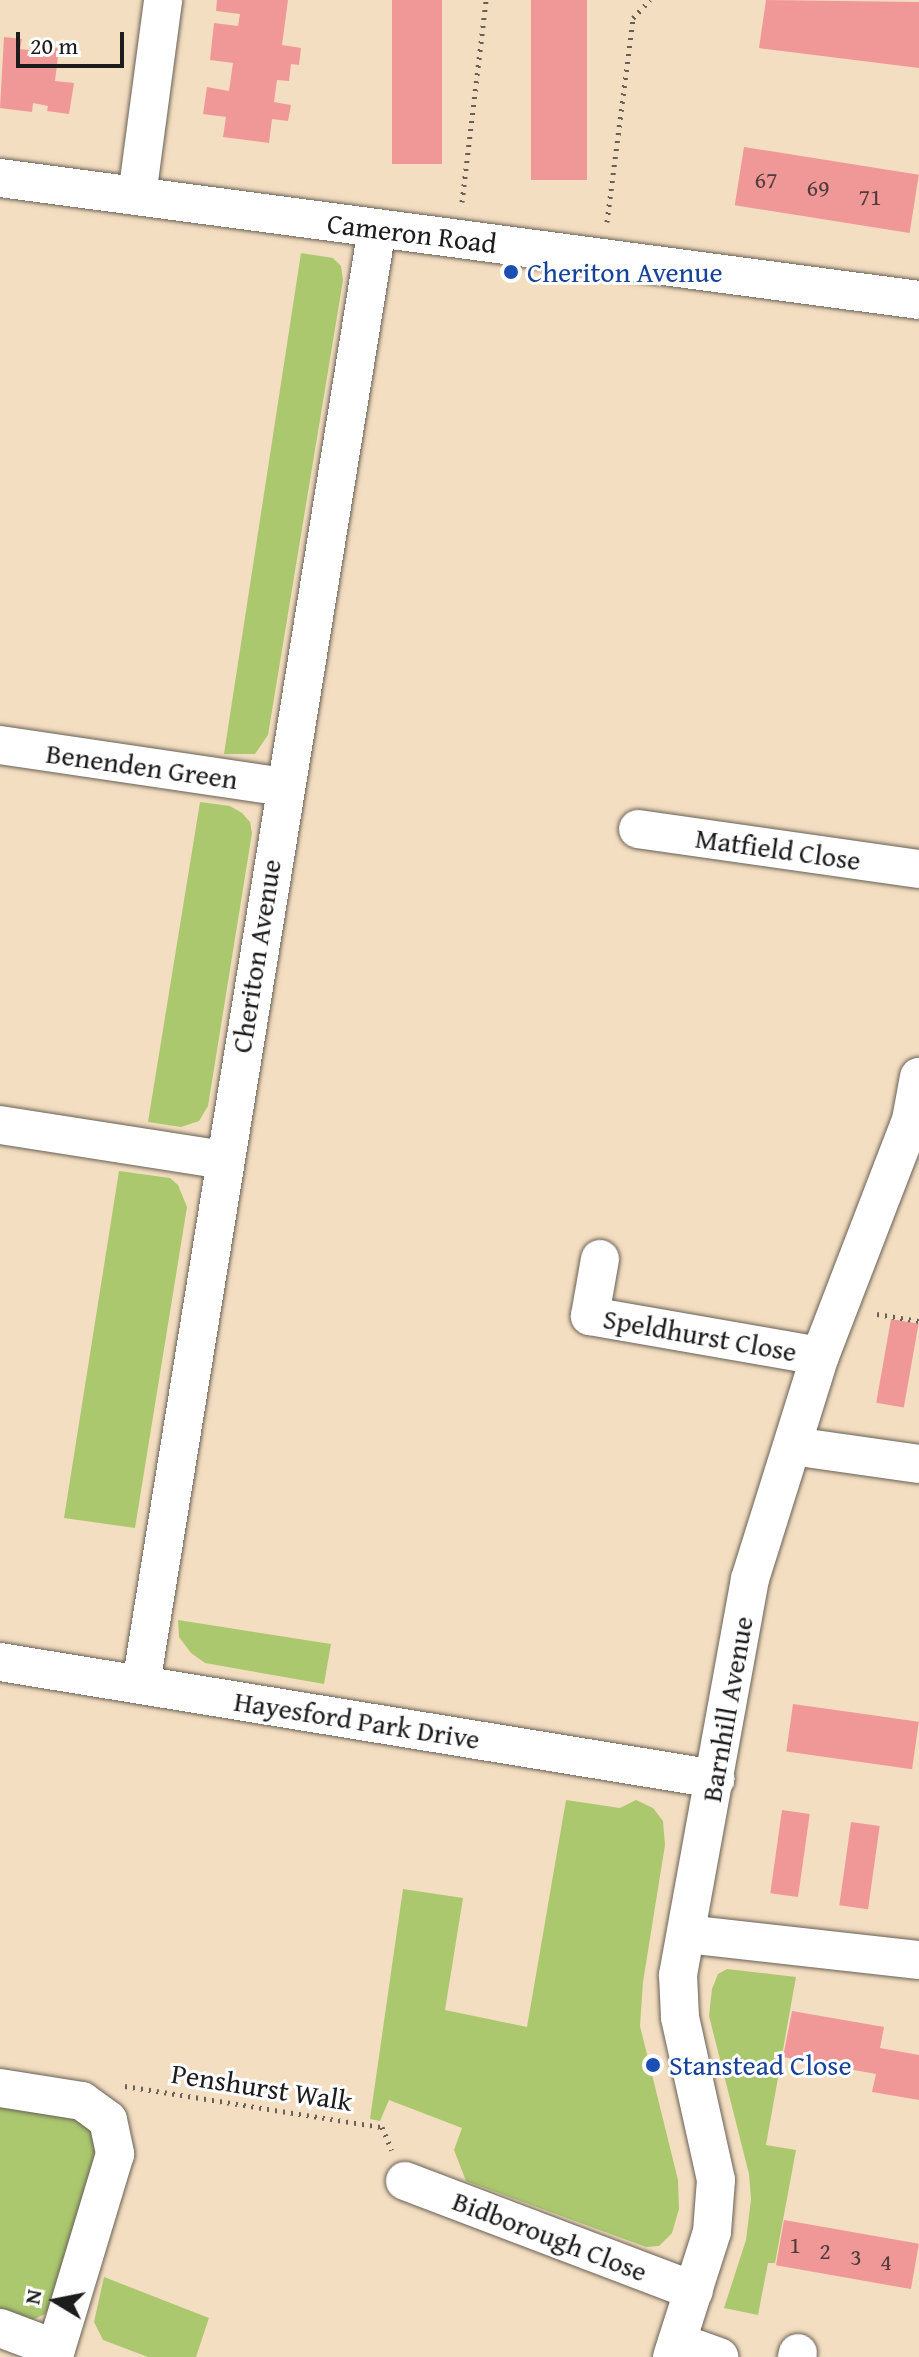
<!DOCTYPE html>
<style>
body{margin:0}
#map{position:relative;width:919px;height:2357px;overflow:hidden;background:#f4dec1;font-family:"Gentium Book Plus",serif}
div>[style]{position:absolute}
.green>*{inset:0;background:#abc86f}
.building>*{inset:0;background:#ef9897;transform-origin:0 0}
.path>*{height:5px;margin-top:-2.5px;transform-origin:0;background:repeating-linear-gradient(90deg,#686056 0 2px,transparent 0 8px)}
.roads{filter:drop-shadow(0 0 2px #686056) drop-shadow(0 0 2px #686056)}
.minor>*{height:38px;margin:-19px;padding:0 19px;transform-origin:19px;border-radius:19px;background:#fff}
.dots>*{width:22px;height:22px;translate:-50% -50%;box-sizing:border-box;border:4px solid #fff;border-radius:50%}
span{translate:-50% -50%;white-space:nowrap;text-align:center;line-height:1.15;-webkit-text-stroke:6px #fff;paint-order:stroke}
.number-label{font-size:24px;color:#513b3b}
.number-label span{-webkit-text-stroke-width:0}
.street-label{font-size:28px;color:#1c1c1c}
.transit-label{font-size:28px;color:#164399}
.left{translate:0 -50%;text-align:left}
.north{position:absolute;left:16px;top:2261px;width:80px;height:80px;-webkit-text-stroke:6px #fff;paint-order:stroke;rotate:280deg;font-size:22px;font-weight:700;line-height:32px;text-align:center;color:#1c1c1c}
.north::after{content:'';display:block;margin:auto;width:28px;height:36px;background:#1c1c1c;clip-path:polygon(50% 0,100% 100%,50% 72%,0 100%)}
.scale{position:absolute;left:16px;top:32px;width:108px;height:36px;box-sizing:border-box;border:4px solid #1c1c1c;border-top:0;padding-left:10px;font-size:24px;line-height:28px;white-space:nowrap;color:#1c1c1c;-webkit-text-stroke:6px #fff;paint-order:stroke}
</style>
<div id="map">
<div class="green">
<div style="clip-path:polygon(301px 253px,333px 258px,341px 266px,343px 280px,268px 735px,255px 754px,224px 754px)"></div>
<div style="clip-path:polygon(200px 802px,230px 806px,242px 813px,250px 822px,252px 833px,208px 1106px,199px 1121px,181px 1127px,148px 1122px)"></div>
<div style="clip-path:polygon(119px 1171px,170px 1178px,178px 1185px,187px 1207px,135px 1528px,64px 1518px)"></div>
<div style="clip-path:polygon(178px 1620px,331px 1644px,324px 1684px,205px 1663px,191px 1653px,179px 1637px)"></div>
<div style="clip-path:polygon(566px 1800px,620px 1808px,636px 1800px,653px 1808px,663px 1821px,665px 1845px,643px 1982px,640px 2026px,678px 2180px,679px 2209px,672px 2233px,659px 2246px,646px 2247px,466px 2181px,454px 2150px,462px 2128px,389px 2100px,380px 2121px,370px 2119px,403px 1889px,463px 1898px,445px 2010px,527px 2027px)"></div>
<div style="clip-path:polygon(727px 1969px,796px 1977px,766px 2145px,796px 2150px,775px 2263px,768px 2263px,758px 2315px,724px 2308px,746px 2240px,751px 2199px,749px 2174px,709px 2016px,712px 1989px,718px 1974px)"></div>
<div style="clip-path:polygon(0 2101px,87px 2118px,99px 2152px,54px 2302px,45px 2314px,30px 2321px,0 2314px)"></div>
<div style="clip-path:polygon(104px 2277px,209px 2318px,196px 2357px,148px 2357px,103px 2340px,94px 2322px)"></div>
</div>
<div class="building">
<div style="clip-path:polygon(217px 0,288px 0,282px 45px,301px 48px,299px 65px,291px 64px,289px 81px,277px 80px,274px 102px,291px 105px,288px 121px,272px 119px,269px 143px,223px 137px,226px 117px,203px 114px,207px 87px,229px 91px,233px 63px,210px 60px,214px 23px,238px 26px,240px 14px,216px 11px)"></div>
<div style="left:392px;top:0;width:50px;height:164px"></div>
<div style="left:531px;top:0;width:56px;height:180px"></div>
<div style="clip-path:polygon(766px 0,919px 2px,919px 68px,759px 48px)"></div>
<div style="clip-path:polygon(4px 37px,22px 39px,20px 49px,37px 51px,37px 45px,59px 48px,55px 81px,74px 83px,69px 114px,47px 111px,48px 106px,33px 103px,32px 112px,0 108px)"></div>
<div style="left:744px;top:147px;width:177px;height:59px;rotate:9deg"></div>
<div style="left:891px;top:1319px;width:28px;height:85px;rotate:10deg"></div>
<div style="left:793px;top:1704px;width:127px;height:48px;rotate:8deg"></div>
<div style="left:782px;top:1810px;width:28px;height:84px;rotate:8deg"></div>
<div style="left:851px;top:1822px;width:29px;height:84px;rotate:8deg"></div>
<div style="clip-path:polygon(792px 2011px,884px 2027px,880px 2048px,919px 2055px,919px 2100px,872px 2092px,876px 2074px,783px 2057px)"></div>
<div style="left:784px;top:2220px;width:137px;height:46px;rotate:10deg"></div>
</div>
<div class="path">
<div style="left:462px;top:202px;width:203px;rotate:-83.2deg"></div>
<div style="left:607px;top:222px;width:206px;rotate:-82.7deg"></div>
<div style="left:633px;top:18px;width:25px;rotate:-47deg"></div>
<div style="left:877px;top:1314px;width:43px;rotate:9.5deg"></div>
<div style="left:125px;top:2086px;width:260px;rotate:9.1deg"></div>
<div style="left:382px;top:2127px;width:25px;rotate:67deg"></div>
</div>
<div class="roads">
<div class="minor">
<div style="left:0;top:178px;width:927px;rotate:7.56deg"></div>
<div style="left:137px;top:196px;width:198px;rotate:-82.4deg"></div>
<div style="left:0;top:745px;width:287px;rotate:8.4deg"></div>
<div style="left:638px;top:829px;width:284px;rotate:8.1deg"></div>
<div style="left:0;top:1125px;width:227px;rotate:8.9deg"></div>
<div style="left:600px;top:1259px;width:58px;rotate:100deg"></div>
<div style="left:590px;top:1316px;width:233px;rotate:9.9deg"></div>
<div style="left:793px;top:1446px;width:127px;rotate:8.1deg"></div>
<div style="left:0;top:1662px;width:725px;rotate:9.29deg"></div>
<div style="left:141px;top:1684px;width:1474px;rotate:-80.79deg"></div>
<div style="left:686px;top:1934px;width:234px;rotate:6.4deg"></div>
<div style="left:0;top:2088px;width:83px;rotate:9deg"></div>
<div style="left:82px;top:2101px;width:32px;rotate:36deg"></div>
<div style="left:108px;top:2120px;width:35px;rotate:78deg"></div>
<div style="left:115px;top:2154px;width:204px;rotate:106.8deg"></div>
<div style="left:56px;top:2349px;width:60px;rotate:-159.4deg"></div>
<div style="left:405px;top:2181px;width:309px;rotate:20.8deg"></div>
<div style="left:677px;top:2342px;width:45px;rotate:19.7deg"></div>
<div style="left:672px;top:2357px;width:131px;rotate:-72.3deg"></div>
<div style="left:712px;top:2232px;width:52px;rotate:-85.6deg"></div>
<div style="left:716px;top:2180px;width:167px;rotate:-102.5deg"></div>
<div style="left:680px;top:2017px;width:42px;rotate:-92.7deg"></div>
<div style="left:678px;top:1975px;width:402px;rotate:-79.7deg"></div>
<div style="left:750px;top:1579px;width:234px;rotate:-72.6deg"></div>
<div style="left:820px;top:1356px;width:253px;rotate:-68.9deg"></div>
<div style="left:911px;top:1120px;width:44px;rotate:-79.5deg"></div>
<div style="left:797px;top:2357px;width:4px;rotate:-76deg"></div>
</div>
</div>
<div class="dots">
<div style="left:511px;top:272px;background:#1a4fb4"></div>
<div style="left:653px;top:2065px;background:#1a4fb4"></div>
</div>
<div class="number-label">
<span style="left:766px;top:180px">67</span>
<span style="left:818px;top:188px">69</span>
<span style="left:870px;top:197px">71</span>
<span style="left:795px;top:2245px">1</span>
<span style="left:825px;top:2251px">2</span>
<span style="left:856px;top:2257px">3</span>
<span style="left:886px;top:2262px">4</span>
</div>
<div class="street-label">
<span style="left:412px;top:233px;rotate:7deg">Cameron Road</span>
<span style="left:142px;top:766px;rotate:8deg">Benenden Green</span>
<span style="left:778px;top:849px;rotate:8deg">Matfield Close</span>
<span style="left:256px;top:956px;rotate:-81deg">Cheriton Avenue</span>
<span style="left:700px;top:1335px;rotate:10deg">Speldhurst Close</span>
<span style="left:727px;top:1709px;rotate:-80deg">Barnhill Avenue</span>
<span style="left:357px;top:1720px;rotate:9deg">Hayesford Park Drive</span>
<span style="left:262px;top:2087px;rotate:9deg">Penshurst Walk</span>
<span style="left:550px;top:2236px;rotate:21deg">Bidborough Close</span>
</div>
<div class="transit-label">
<span class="left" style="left:527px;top:272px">Cheriton Avenue</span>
<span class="left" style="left:669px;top:2065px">Stanstead Close</span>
</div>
<div class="north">N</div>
<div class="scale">20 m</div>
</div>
